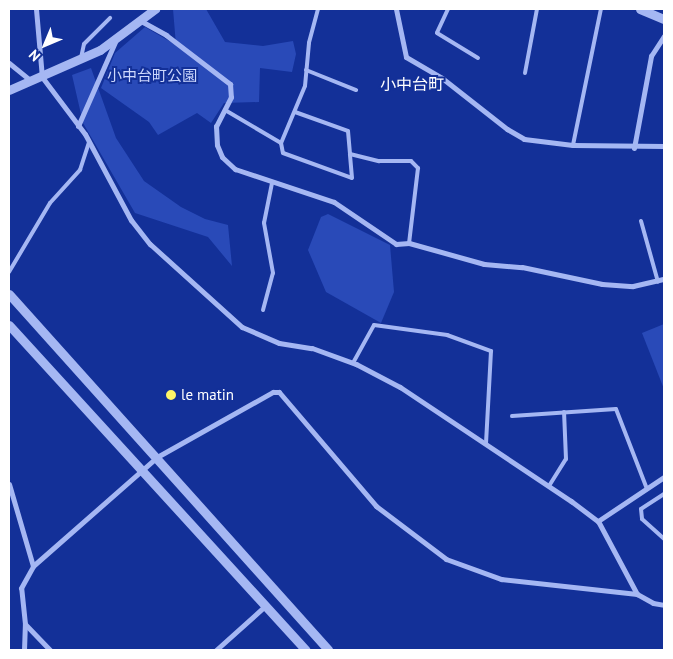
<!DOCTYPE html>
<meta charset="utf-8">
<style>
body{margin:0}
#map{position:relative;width:673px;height:659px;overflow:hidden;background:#133098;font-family:"PT Sans","Noto Sans JP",sans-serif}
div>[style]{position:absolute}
.green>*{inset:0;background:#294ab8}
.service>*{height:4px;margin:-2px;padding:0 2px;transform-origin:2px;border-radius:2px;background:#a5b7f3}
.minor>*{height:5px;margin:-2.5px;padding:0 2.5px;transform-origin:2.5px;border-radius:2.5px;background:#a5b7f3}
.tertiary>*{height:9px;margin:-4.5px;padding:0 4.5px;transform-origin:4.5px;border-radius:4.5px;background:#a5b7f3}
.dots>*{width:14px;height:14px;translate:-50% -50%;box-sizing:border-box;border:2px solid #133098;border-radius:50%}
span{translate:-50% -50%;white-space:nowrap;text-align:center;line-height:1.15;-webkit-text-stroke:4px #133098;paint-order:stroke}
.park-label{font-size:15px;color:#cdd8fd}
.poi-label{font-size:15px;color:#fff}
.left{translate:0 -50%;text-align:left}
.neighbourhood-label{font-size:16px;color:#fff}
.frame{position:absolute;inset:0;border:10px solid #fff;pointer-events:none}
.north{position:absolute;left:20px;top:20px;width:50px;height:50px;-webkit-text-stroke:4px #133098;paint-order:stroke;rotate:225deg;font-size:14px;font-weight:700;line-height:20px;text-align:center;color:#fff}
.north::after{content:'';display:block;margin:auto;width:18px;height:22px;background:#fff;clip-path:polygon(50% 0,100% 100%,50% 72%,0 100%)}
</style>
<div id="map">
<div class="green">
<div style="clip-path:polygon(173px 9px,206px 9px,225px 42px,263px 46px,293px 41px,296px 54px,292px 72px,260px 68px,259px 102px,224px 103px,211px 123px,197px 113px,158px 135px,149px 122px,101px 88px,115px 53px,145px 27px,176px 45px)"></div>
<div style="clip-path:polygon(91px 68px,116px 138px,144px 181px,181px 207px,205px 219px,228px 225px,232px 266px,208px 237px,135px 213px,83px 123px,72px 75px)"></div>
<div style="clip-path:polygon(328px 214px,390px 245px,394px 292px,381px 323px,326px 292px,308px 250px,321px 217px)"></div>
<div style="clip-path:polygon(664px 324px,664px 389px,642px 333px)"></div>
</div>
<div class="service">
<div style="left:318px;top:9px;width:35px;rotate:105deg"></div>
<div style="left:309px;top:43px;width:43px;rotate:95.3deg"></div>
<div style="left:305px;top:86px;width:62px;rotate:112.8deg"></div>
<div style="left:281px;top:143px;width:10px;rotate:79deg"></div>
<div style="left:283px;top:153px;width:73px;rotate:19.9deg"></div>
<div style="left:352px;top:178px;width:24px;rotate:-95deg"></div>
<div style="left:350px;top:154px;width:30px;rotate:14deg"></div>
<div style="left:379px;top:161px;width:32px"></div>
<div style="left:411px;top:161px;width:10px;rotate:45deg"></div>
<div style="left:418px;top:168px;width:76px;rotate:96.8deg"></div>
<div style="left:448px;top:9px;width:26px;rotate:115deg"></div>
<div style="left:437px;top:33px;width:48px;rotate:31.4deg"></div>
<div style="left:81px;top:58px;width:14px;rotate:-78deg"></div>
<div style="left:84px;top:44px;width:37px;rotate:-45deg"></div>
<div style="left:306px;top:70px;width:54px;rotate:21.8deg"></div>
<div style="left:525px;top:73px;width:65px;rotate:-79.4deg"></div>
<div style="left:225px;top:110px;width:65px;rotate:30.5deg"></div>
<div style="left:295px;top:112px;width:56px;rotate:19.7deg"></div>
<div style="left:348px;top:131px;width:23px;rotate:85deg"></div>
<div style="left:573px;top:145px;width:139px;rotate:-78.4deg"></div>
<div style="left:641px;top:221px;width:63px;rotate:74.4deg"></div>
<div style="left:9px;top:272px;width:80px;rotate:-59.3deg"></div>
<div style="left:50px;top:203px;width:45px;rotate:-47.7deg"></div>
<div style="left:80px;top:170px;width:29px;rotate:-72deg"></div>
<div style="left:263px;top:310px;width:38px;rotate:-75deg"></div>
<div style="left:273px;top:273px;width:51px;rotate:-100.2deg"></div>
<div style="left:264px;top:223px;width:41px;rotate:-78.7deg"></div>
<div style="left:353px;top:363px;width:43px;rotate:-61.1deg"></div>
<div style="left:374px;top:325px;width:74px;rotate:7.8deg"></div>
<div style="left:447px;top:335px;width:47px;rotate:20deg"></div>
<div style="left:491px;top:351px;width:93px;rotate:93.1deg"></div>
<div style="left:512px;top:416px;width:104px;rotate:-3.9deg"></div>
<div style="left:616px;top:409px;width:86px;rotate:68.8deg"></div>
<div style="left:549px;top:486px;width:32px;rotate:-58deg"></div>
<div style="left:566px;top:459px;width:47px;rotate:-92.4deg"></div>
<div style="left:664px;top:494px;width:27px;rotate:147deg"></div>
<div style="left:641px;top:509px;width:10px;rotate:84deg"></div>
<div style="left:642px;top:519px;width:30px;rotate:42deg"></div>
</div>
<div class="minor">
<div style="left:36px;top:9px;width:68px;rotate:85deg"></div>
<div style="left:42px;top:77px;width:71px;rotate:53deg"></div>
<div style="left:85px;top:134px;width:98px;rotate:61.9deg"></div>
<div style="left:131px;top:220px;width:31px;rotate:52deg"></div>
<div style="left:150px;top:244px;width:124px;rotate:42.1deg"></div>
<div style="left:242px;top:327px;width:40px;rotate:23.4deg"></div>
<div style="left:279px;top:343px;width:33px;rotate:9deg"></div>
<div style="left:312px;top:348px;width:47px;rotate:20deg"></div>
<div style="left:356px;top:364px;width:50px;rotate:27.6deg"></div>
<div style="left:400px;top:387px;width:206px;rotate:33.7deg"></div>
<div style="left:571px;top:501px;width:34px;rotate:37deg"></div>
<div style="left:598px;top:521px;width:83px;rotate:61.9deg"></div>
<div style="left:396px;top:9px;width:49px;rotate:78.2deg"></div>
<div style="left:406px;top:57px;width:42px;rotate:30.3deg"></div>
<div style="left:442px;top:78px;width:83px;rotate:38.1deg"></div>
<div style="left:507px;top:129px;width:20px;rotate:30deg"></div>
<div style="left:524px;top:139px;width:49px;rotate:7deg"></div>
<div style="left:573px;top:145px;width:91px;rotate:0.6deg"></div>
<div style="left:141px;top:21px;width:29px;rotate:29deg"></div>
<div style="left:166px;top:35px;width:81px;rotate:37.4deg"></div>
<div style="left:230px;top:84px;width:13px;rotate:86deg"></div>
<div style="left:231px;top:97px;width:33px;rotate:117deg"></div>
<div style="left:216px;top:126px;width:19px;rotate:87deg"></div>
<div style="left:217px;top:145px;width:13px;rotate:67deg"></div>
<div style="left:222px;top:157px;width:18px;rotate:43deg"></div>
<div style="left:235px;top:169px;width:104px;rotate:18.4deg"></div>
<div style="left:334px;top:202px;width:75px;rotate:34.1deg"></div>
<div style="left:396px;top:244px;width:13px;rotate:-4deg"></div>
<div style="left:409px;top:243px;width:78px;rotate:15.6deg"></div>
<div style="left:484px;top:264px;width:38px;rotate:5deg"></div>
<div style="left:522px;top:267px;width:82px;rotate:12deg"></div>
<div style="left:602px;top:284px;width:31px;rotate:4deg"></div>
<div style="left:633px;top:286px;width:32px;rotate:-13deg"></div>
<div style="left:9px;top:63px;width:28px;rotate:39deg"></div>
<div style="left:78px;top:126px;width:92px;rotate:-66.2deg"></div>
<div style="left:634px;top:148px;width:94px;rotate:-79.5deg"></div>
<div style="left:651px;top:56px;width:24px;rotate:-57deg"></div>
<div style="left:9px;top:484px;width:85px;rotate:73.7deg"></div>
<div style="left:598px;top:521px;width:79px;rotate:-33.7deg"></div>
<div style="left:24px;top:650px;width:26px;rotate:-88deg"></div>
<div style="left:50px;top:650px;width:36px;rotate:-134deg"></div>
<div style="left:25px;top:624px;width:36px;rotate:-96deg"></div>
<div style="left:21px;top:588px;width:25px;rotate:-61deg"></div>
<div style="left:33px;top:566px;width:165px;rotate:-41.3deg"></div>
<div style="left:157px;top:457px;width:133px;rotate:-29.3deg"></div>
<div style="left:273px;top:392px;width:6px"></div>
<div style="left:279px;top:392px;width:150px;rotate:49.6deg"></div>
<div style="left:376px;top:506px;width:88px;rotate:37.1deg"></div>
<div style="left:446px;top:559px;width:59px;rotate:20deg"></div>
<div style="left:501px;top:579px;width:137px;rotate:6.3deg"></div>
<div style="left:637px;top:594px;width:18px;rotate:29deg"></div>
<div style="left:653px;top:603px;width:11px;rotate:10deg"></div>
<div style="left:216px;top:650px;width:66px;rotate:-41.9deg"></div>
</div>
<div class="tertiary">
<div style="left:640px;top:9px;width:26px;rotate:23deg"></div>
<div style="left:9px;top:90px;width:99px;rotate:-23.7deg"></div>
<div style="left:100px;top:50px;width:69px;rotate:-36.7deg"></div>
<div style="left:9px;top:294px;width:478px;rotate:48.1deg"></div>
<div style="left:9px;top:325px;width:440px;rotate:47.6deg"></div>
</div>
<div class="dots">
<div style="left:171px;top:395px;background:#fff567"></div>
</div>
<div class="park-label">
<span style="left:152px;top:76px">小中台町公園</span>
</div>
<div class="poi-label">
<span class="left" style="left:181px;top:395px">le matin</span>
</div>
<div class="neighbourhood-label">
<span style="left:412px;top:84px">小中台町</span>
</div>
<div class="frame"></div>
<div class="north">N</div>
</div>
